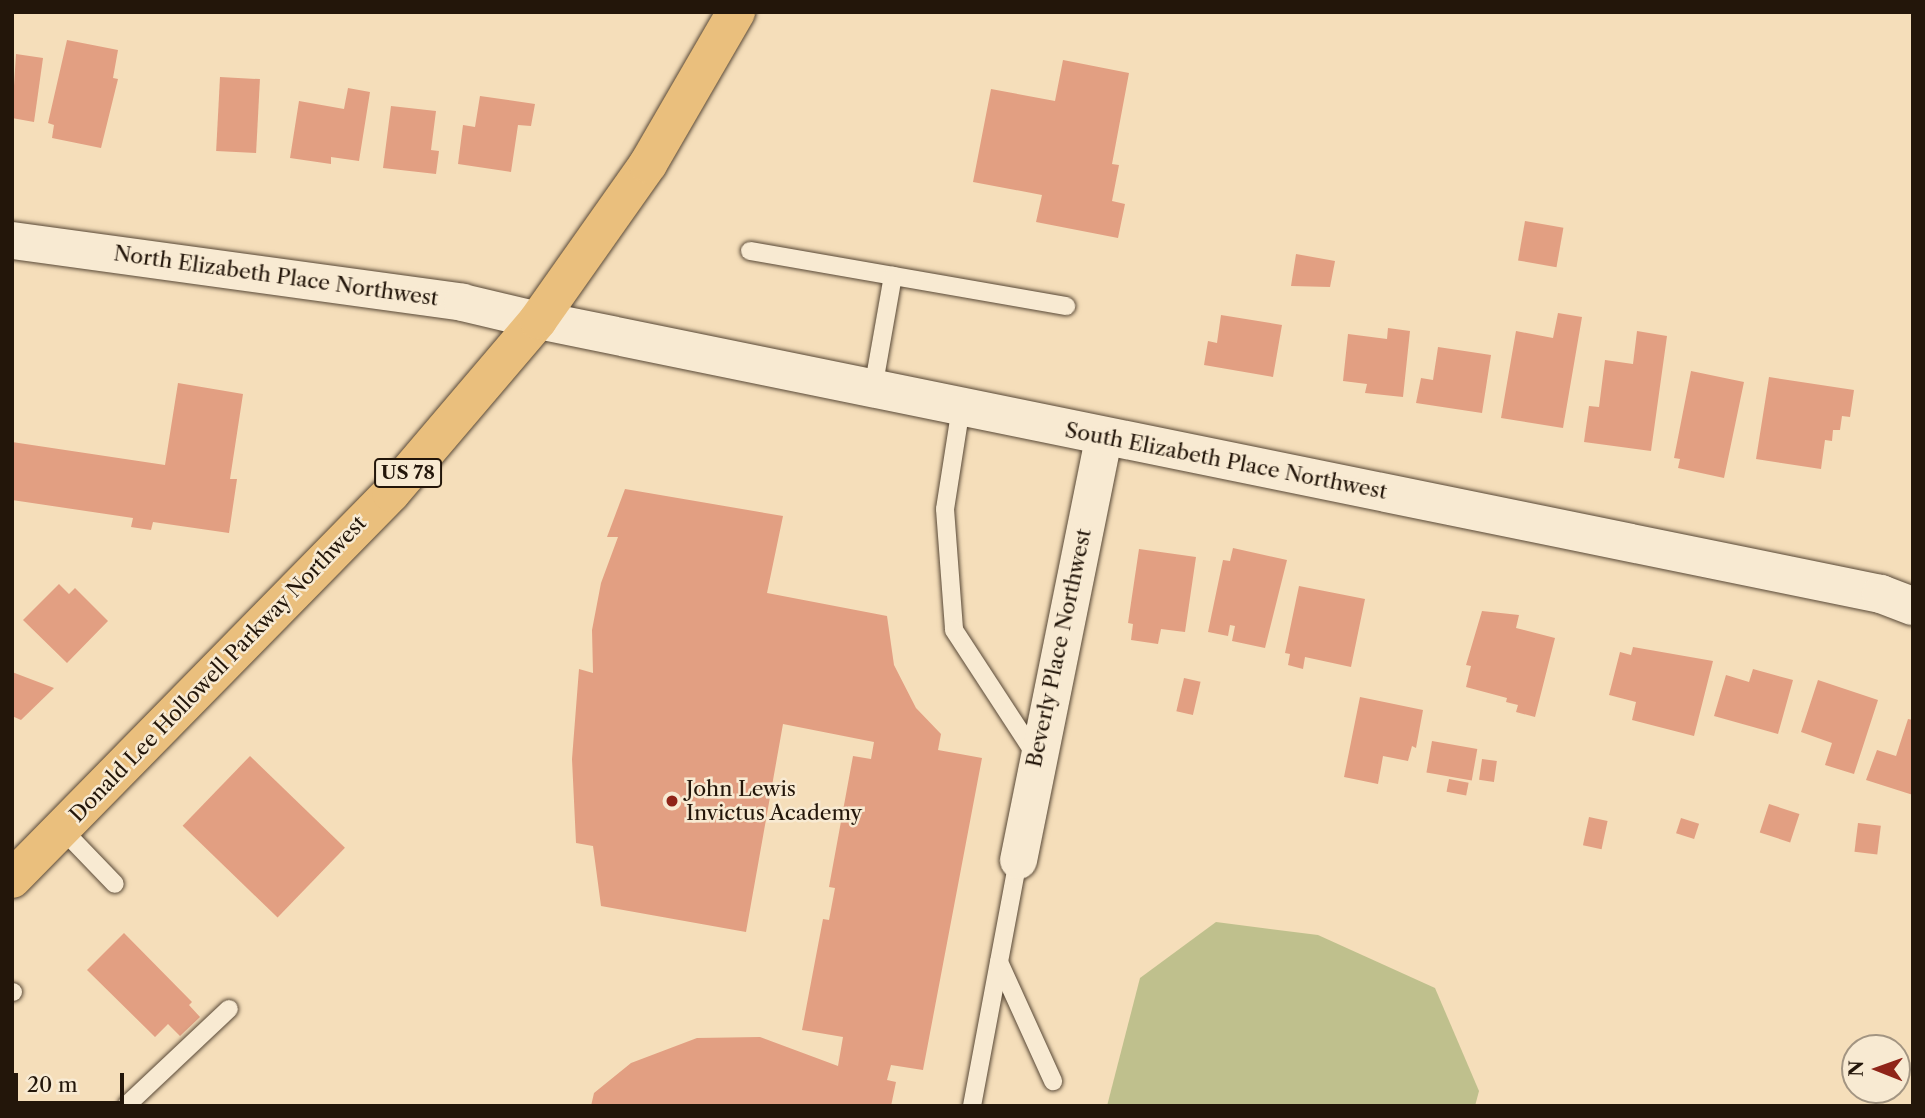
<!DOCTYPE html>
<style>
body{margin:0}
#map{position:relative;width:1925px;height:1118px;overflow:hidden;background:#f5deba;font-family:"Libre Caslon Text",serif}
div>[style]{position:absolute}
.green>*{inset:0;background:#bfc08d}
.building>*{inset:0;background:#e29f82;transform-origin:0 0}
.roads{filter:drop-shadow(0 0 2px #584836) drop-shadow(0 0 2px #584836)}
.service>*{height:18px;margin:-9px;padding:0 9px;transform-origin:9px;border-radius:9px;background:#f8ead2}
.minor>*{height:37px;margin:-18.5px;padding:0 18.5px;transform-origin:18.5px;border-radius:18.5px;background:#f8ead2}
.tertiary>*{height:38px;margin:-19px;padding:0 19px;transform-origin:19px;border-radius:19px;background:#f8ead2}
.primary>*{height:38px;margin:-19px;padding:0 19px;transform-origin:19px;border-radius:19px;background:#eabf7d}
.dots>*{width:19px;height:19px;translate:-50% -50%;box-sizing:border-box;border:4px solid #f8ead2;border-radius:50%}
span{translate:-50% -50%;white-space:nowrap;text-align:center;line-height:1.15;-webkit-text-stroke:5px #f8ead2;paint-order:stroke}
.shield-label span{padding:2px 5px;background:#f8ead2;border:2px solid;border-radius:5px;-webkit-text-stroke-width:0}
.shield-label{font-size:19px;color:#23160a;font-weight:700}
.street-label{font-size:21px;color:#23160a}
.poi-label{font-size:21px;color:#23160a}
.left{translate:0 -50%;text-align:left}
.frame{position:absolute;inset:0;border:14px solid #23160a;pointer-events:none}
.north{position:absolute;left:1841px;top:1034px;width:70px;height:70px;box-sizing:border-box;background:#f8ead2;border:2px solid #a39582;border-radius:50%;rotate:271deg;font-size:19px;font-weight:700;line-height:28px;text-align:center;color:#23160a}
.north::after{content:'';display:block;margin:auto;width:24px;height:32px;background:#8f2418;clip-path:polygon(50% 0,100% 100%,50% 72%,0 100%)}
.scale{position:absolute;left:14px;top:1073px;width:110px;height:32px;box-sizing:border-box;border:4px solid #23160a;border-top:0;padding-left:9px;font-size:21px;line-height:24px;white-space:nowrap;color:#23160a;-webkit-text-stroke:5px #f8ead2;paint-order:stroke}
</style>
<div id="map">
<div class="green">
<div style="clip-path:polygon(1216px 922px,1318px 935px,1435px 988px,1479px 1091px,1475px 1106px,1107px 1106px,1140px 978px)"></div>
</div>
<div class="building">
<div style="clip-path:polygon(67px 40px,118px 50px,113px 78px,118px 79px,101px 148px,52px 138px,54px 125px,48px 123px)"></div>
<div style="clip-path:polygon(16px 54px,43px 58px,34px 122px,12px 118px)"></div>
<div style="clip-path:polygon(1063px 60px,1129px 73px,1112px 164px,1119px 165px,1112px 201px,1125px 204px,1118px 238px,1036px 222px,1042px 195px,973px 182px,991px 89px,1055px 101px)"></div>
<div style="left:220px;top:77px;width:40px;height:74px;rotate:3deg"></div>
<div style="clip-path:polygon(348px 88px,370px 92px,359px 161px,331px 157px,331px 164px,290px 158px,299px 101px,344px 109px)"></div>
<div style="clip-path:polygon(480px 96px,535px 104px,531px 126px,518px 125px,511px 172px,458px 164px,463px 125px,475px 127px)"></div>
<div style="clip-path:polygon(391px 106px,436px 111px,431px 150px,439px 151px,436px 174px,383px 168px)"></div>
<div style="left:1525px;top:221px;width:39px;height:40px;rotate:10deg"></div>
<div style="clip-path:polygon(1296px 254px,1335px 261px,1330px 287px,1291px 286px)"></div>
<div style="clip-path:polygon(1558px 313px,1582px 317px,1563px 428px,1501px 418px,1516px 331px,1553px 338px)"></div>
<div style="clip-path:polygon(1221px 315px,1282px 325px,1273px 377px,1204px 365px,1208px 341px,1217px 343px)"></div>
<div style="clip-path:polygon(1388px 328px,1410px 331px,1403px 397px,1365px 393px,1367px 384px,1343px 381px,1348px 334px,1387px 339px)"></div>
<div style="clip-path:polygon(1637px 331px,1667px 336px,1651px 451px,1584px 442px,1589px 406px,1599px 407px,1605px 360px,1633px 364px)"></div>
<div style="clip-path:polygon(1438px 347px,1491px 355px,1482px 413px,1416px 403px,1421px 378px,1433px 380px)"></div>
<div style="clip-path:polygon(1691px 371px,1744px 382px,1724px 478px,1678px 468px,1680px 459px,1674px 458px)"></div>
<div style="clip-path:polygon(1769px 377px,1854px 390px,1850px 417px,1842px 416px,1840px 430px,1833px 430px,1832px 441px,1825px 440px,1821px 469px,1756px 459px)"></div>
<div style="clip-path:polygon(178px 383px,243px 394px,230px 479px,237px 479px,229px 533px,153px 522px,151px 530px,131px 527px,133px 518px,12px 500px,12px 442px,165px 465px)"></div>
<div style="clip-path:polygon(625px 489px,783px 516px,767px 593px,887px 616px,894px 665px,916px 708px,941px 734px,938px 750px,982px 758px,923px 1070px,891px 1065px,887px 1080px,896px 1082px,891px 1106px,591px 1106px,594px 1093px,631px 1063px,697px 1038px,760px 1037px,838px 1066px,843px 1037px,802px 1030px,823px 919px,829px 920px,835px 888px,829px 887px,853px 756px,871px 759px,874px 742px,783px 724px,746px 932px,601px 906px,593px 846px,576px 843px,572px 759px,579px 669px,593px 673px,592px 630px,601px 583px,618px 537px,607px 537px)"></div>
<div style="clip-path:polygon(1233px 548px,1287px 560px,1265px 648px,1232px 641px,1235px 626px,1230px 625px,1228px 636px,1208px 632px,1223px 560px,1230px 561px)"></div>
<div style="clip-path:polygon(1139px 549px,1196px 557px,1185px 632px,1161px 629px,1158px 644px,1131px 640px,1133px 624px,1128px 623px)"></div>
<div style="clip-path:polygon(59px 584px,69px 594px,75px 588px,108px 621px,67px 663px,23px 620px)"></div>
<div style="clip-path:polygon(1299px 586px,1365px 599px,1351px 667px,1305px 657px,1303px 669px,1288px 665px,1290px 654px,1285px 653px)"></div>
<div style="clip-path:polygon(1482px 611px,1519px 615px,1516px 628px,1555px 638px,1535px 717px,1516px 712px,1518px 705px,1506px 702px,1507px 698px,1466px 687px,1471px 666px,1466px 665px)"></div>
<div style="clip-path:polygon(1633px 647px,1713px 661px,1694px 736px,1632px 720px,1636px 702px,1609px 695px,1620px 652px,1631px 655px)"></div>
<div style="clip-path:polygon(1753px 669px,1793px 680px,1778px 734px,1714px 716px,1726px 675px,1749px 682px)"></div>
<div style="clip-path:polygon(12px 672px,54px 688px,21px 720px,12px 716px)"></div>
<div style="left:1184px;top:678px;width:17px;height:34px;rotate:13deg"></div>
<div style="clip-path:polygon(1818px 680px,1878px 700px,1854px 774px,1825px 765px,1832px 743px,1801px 732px)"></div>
<div style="clip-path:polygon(1360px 697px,1423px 710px,1416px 748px,1412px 746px,1408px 761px,1383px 756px,1378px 784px,1344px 777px)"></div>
<div style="clip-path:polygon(1908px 719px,1913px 720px,1913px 795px,1866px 780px,1877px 750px,1896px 756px)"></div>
<div style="left:1432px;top:741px;width:46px;height:32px;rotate:10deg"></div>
<div style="left:250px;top:756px;width:132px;height:97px;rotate:44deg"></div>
<div style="left:1482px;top:759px;width:15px;height:21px;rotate:8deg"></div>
<div style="left:1449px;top:779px;width:20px;height:13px;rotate:11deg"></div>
<div style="left:1769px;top:804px;width:32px;height:30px;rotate:18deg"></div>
<div style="left:1589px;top:817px;width:19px;height:29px;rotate:12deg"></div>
<div style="left:1681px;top:818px;width:19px;height:16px;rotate:18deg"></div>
<div style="left:1858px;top:823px;width:23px;height:29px;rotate:7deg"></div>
<div style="clip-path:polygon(124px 933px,192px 1002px,189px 1005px,200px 1017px,180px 1036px,168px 1024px,155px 1037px,87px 970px)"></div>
</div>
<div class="roads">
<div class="service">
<div style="left:750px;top:251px;width:321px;rotate:9.9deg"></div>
<div style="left:873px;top:389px;width:115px;rotate:-80deg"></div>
<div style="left:961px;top:407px;width:103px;rotate:98.9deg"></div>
<div style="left:945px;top:509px;width:121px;rotate:85.7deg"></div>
<div style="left:954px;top:630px;width:150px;rotate:56.9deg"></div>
<div style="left:62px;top:829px;width:76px;rotate:46.1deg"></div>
<div style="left:999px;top:962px;width:131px;rotate:65.6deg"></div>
<div style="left:12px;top:992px;width:1px"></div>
<div style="left:127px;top:1105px;width:140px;rotate:-43.3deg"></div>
<div style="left:972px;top:1106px;width:250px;rotate:-79.4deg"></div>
</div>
<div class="minor">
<div style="left:12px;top:240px;width:454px;rotate:7.8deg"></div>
<div style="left:462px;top:302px;width:78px;rotate:13.3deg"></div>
<div style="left:1018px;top:860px;width:431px;rotate:-78.6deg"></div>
</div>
<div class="tertiary">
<div style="left:538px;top:320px;width:1371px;rotate:11.53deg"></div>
<div style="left:1881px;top:594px;width:34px;rotate:21deg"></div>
</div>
<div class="primary">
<div style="left:12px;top:879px;width:541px;rotate:-45.52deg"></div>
<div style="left:391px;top:493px;width:227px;rotate:-49.6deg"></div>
<div style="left:538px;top:320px;width:191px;rotate:-54.8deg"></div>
<div style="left:648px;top:164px;width:176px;rotate:-59.9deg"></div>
</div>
</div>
<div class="dots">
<div style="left:672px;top:801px;background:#8f2418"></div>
</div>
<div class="shield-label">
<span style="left:408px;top:473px">US 78</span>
</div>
<div class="street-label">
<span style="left:276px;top:276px;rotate:8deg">North Elizabeth Place Northwest</span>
<span style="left:1226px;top:461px;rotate:11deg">South Elizabeth Place Northwest</span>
<span style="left:1059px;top:648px;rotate:-78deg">Beverly Place Northwest</span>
<span style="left:218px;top:669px;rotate:-46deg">Donald Lee Hollowell Parkway Northwest</span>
</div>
<div class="poi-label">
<span class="left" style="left:686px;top:801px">John Lewis<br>Invictus Academy</span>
</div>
<div class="frame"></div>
<div class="north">N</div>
<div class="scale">20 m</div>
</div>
